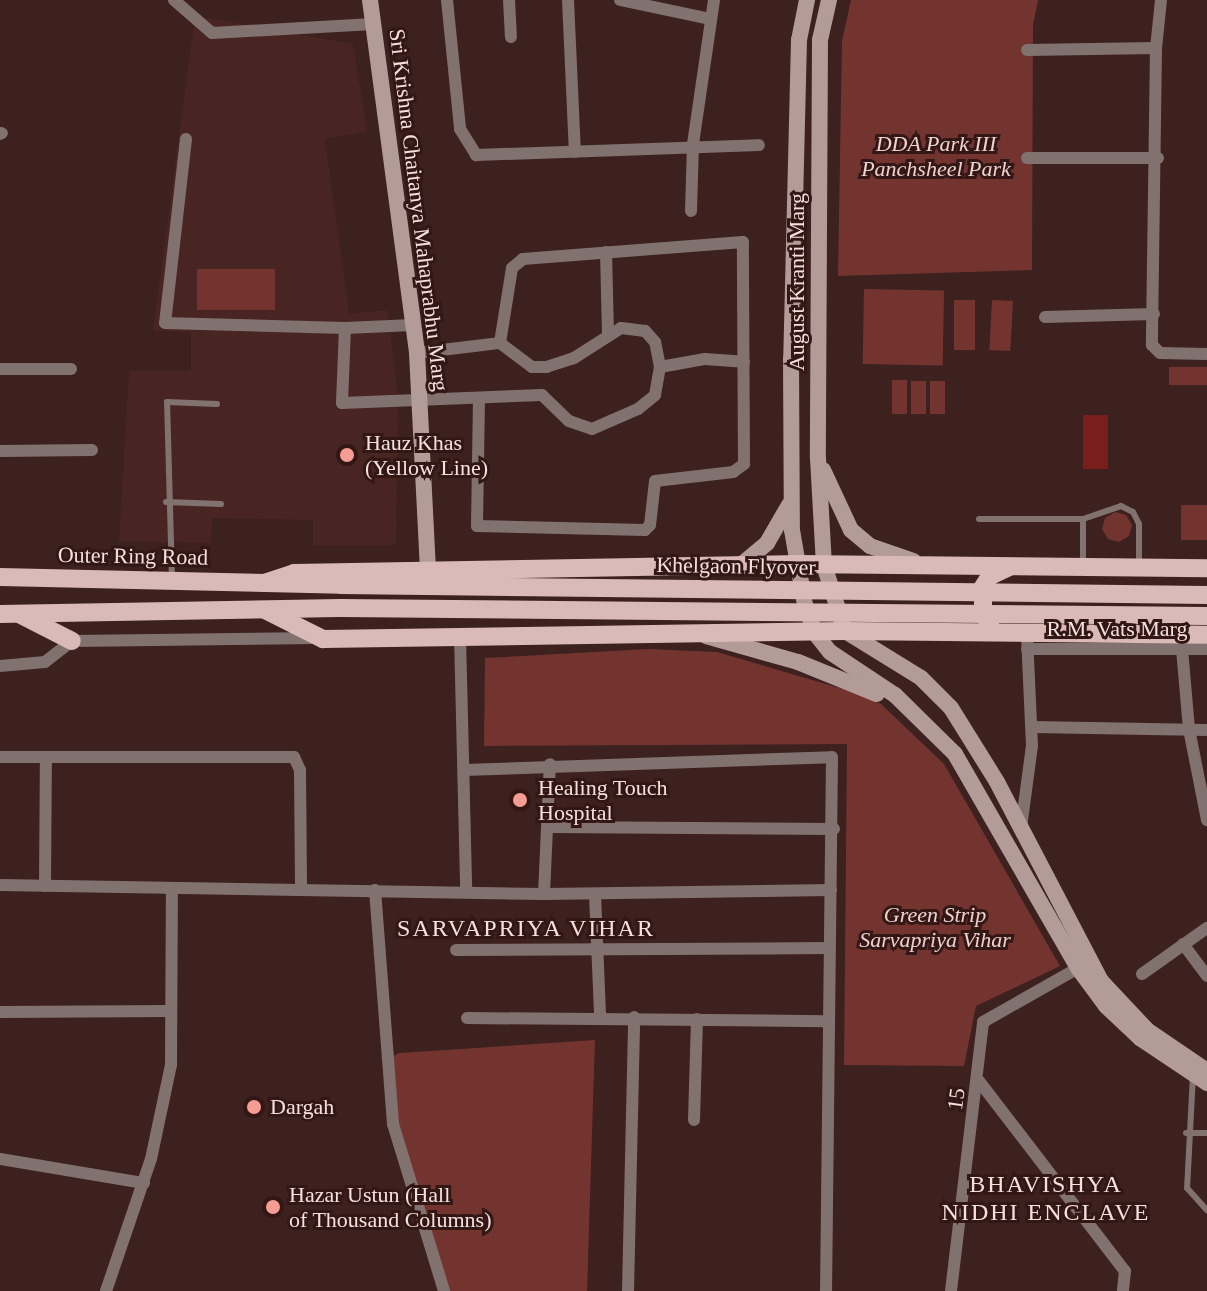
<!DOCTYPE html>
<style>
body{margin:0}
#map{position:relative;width:1207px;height:1291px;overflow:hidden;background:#3c211e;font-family:"Times New Roman",serif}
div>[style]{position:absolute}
.built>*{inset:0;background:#482522}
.green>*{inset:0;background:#733430;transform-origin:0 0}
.water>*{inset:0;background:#781e1d;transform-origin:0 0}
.lane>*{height:6px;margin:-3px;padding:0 3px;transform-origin:3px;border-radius:3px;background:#817270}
.street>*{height:12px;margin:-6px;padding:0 6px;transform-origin:6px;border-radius:6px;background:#817270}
.secondary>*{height:16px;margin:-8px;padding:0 8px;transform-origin:8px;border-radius:8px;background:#b39b98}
.primary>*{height:18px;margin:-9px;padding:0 9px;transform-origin:9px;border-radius:9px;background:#dabab7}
.primary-bridge>*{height:18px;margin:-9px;padding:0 9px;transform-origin:9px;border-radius:9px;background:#dabab7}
.dots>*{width:22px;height:22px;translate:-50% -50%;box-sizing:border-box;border:4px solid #321715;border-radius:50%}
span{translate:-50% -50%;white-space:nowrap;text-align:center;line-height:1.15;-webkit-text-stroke:6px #321715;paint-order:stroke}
.park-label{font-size:22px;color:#edd2cf;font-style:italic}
.street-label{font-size:22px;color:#f4e1df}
.poi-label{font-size:22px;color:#f4e1df}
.left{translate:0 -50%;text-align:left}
.neighbourhood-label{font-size:24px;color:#f4e1df;letter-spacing:2px}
</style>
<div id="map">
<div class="built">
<div style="clip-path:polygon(195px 16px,353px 44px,367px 131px,325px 139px,349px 314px,387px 310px,390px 326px,398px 401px,396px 545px,313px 545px,313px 520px,212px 518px,211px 543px,119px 541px,129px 371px,191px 371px,191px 332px,153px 331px)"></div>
</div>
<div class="green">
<div style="clip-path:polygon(851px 0,1038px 0,1033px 25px,1032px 270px,838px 276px,842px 41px)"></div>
<div style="left:275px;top:269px;width:41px;height:78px;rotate:90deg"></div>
<div style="left:864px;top:289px;width:80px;height:75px;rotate:1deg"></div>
<div style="left:954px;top:300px;width:21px;height:50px"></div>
<div style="left:992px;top:300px;width:21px;height:50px;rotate:3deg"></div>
<div style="left:1207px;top:367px;width:18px;height:38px;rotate:90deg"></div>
<div style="left:907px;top:380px;width:34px;height:15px;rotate:90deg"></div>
<div style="left:911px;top:381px;width:15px;height:33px"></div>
<div style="left:930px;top:381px;width:15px;height:33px"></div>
<div style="left:1181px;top:505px;width:26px;height:35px"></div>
<div style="clip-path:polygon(1115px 512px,1126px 515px,1132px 525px,1129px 536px,1119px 542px,1108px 539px,1102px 529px,1105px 518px)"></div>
<div style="clip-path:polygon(649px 649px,717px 652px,853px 692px,881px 704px,944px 764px,1060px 966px,976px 1006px,964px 1066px,844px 1065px,847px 744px,484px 746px,485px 658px)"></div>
<div style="clip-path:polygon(595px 1040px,587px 1291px,444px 1291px,403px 1165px,387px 1060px,399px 1053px)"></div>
</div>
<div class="water">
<div style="left:1083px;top:415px;width:25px;height:54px"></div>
</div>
<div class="lane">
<div style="left:166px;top:502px;width:55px;rotate:2.1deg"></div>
<div style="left:979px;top:519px;width:104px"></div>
<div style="left:1083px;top:562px;width:43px;rotate:-90deg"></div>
<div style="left:1083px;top:519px;width:40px;rotate:-18.9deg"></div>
<div style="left:1121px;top:506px;width:13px;rotate:27deg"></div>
<div style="left:1133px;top:512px;width:13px;rotate:63deg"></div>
<div style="left:1139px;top:524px;width:40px;rotate:90deg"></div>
<div style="left:172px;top:579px;width:177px;rotate:-91.6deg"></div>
<div style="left:167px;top:402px;width:50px;rotate:2.3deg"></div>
<div style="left:1193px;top:1075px;width:113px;rotate:93deg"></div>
<div style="left:1187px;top:1188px;width:30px;rotate:48deg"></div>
<div style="left:1186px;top:1133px;width:21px"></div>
</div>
<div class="street">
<div style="left:174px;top:0;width:50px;rotate:41deg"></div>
<div style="left:212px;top:33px;width:161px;rotate:-3.2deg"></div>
<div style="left:447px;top:0;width:130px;rotate:84.2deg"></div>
<div style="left:460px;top:129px;width:31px;rotate:58deg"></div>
<div style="left:476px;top:155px;width:283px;rotate:-2deg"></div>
<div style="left:509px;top:0;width:37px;rotate:87deg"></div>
<div style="left:568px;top:0;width:152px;rotate:87.4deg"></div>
<div style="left:620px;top:0;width:93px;rotate:11.8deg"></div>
<div style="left:1161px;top:0;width:48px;rotate:95.9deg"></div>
<div style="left:1156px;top:48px;width:297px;rotate:90.8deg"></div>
<div style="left:1152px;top:345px;width:11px;rotate:45deg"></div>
<div style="left:1160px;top:353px;width:47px;rotate:1.2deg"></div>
<div style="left:1027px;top:50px;width:129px;rotate:-0.9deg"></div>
<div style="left:0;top:134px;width:2px;rotate:-27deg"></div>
<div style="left:186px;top:139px;width:185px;rotate:96.5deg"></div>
<div style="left:165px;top:323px;width:180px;rotate:1.6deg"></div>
<div style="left:345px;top:328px;width:68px;rotate:-2.5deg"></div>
<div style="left:1027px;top:158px;width:131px"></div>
<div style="left:691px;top:211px;width:67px;rotate:-88.3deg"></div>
<div style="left:693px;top:144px;width:146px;rotate:-81.7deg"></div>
<div style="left:606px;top:252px;width:83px;rotate:88.6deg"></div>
<div style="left:1045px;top:317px;width:109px;rotate:-1.6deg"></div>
<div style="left:345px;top:328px;width:75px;rotate:92.3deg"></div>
<div style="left:342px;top:403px;width:200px;rotate:-2.3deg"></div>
<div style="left:542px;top:395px;width:37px;rotate:44deg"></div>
<div style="left:569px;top:421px;width:24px;rotate:19deg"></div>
<div style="left:592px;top:429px;width:50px;rotate:-23.5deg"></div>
<div style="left:638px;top:409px;width:22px;rotate:-39deg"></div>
<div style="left:655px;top:395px;width:28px;rotate:-80deg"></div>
<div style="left:660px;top:367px;width:25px;rotate:-101deg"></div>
<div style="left:655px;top:342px;width:15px;rotate:-132deg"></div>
<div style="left:645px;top:331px;width:24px;rotate:-173deg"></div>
<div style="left:621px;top:328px;width:56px;rotate:147.4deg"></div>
<div style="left:574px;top:358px;width:28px;rotate:162deg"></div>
<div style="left:547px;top:367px;width:15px;rotate:180deg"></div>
<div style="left:532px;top:367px;width:40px;rotate:-143deg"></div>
<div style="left:417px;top:353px;width:84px;rotate:-6.9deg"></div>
<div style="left:660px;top:367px;width:46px;rotate:-10.1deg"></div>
<div style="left:705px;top:359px;width:39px;rotate:4deg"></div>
<div style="left:0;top:369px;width:71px"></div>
<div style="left:479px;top:398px;width:128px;rotate:90.9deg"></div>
<div style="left:477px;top:526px;width:168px;rotate:1.4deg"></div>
<div style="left:645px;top:530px;width:7px;rotate:-45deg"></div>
<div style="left:650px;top:525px;width:44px;rotate:-83.5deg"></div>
<div style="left:655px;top:481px;width:79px;rotate:-6.6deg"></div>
<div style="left:733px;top:472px;width:14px;rotate:-36deg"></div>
<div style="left:744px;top:464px;width:222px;rotate:-90.3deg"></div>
<div style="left:743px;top:242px;width:221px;rotate:175.6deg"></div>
<div style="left:523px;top:259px;width:14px;rotate:141deg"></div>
<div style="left:512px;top:268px;width:76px;rotate:99.1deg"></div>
<div style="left:0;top:451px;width:92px;rotate:-0.6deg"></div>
<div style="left:460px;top:636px;width:253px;rotate:88.6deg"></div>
<div style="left:1027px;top:649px;width:180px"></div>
<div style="left:1182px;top:649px;width:80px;rotate:85deg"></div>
<div style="left:1189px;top:729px;width:93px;rotate:78.8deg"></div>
<div style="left:0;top:666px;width:45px;rotate:-5.1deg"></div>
<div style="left:45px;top:662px;width:34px;rotate:-38deg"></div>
<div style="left:72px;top:641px;width:244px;rotate:-0.7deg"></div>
<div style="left:1032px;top:727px;width:175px;rotate:1deg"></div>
<div style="left:0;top:757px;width:294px"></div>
<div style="left:294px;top:757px;width:14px;rotate:65deg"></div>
<div style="left:300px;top:770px;width:118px;rotate:89.5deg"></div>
<div style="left:464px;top:770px;width:368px;rotate:-2deg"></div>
<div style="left:832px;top:757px;width:534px;rotate:90.64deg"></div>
<div style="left:548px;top:827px;width:286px;rotate:0.4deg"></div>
<div style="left:1021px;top:828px;width:83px;rotate:-82.4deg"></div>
<div style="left:1032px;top:746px;width:111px;rotate:-92.6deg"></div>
<div style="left:0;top:885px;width:544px;rotate:0.95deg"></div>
<div style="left:544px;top:894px;width:287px;rotate:-0.8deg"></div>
<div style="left:45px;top:886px;width:129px;rotate:-89.6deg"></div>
<div style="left:375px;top:890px;width:235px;rotate:85.6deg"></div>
<div style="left:393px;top:1124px;width:175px;rotate:73deg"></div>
<div style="left:544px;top:894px;width:130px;rotate:-87.4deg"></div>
<div style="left:595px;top:894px;width:121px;rotate:87.6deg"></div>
<div style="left:1183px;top:944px;width:40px;rotate:53deg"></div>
<div style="left:456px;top:950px;width:373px;rotate:-0.3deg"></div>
<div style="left:1142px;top:974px;width:80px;rotate:-35.3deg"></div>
<div style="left:0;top:1012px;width:170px;rotate:-0.3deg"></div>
<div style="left:467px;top:1018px;width:360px;rotate:0.5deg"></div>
<div style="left:979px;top:1081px;width:240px;rotate:52.5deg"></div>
<div style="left:1125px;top:1271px;width:20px;rotate:96deg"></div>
<div style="left:694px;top:1120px;width:101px;rotate:-88.3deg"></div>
<div style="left:0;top:1159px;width:146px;rotate:9.5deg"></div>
<div style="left:106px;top:1291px;width:139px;rotate:-71.2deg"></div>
<div style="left:151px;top:1159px;width:96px;rotate:-78deg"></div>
<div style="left:171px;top:1065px;width:177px;rotate:-89.7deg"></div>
<div style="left:628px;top:1291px;width:274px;rotate:-88.7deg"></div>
<div style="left:951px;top:1291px;width:271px;rotate:-83.2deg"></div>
<div style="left:983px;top:1022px;width:109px;rotate:-29.6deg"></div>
</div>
<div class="secondary">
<div style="left:370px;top:0;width:356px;rotate:82.4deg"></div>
<div style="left:417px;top:353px;width:217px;rotate:87.1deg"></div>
<div style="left:807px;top:0;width:41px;rotate:101.3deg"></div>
<div style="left:799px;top:40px;width:319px;rotate:91.4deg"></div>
<div style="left:791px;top:359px;width:171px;rotate:89.7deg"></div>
<div style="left:792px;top:530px;width:76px;rotate:80.2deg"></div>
<div style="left:805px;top:605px;width:30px;rotate:70deg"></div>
<div style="left:815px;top:633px;width:24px;rotate:52deg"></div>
<div style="left:830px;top:652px;width:78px;rotate:33.5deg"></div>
<div style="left:895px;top:695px;width:84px;rotate:44.5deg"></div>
<div style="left:955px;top:754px;width:247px;rotate:60.1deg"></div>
<div style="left:1078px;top:968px;width:47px;rotate:53.6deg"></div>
<div style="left:1106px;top:1006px;width:47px;rotate:43.3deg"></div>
<div style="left:1140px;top:1038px;width:81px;rotate:33.9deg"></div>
<div style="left:829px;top:0;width:41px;rotate:102.7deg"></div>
<div style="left:820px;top:40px;width:418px;rotate:90.3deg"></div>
<div style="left:818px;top:458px;width:107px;rotate:86.8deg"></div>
<div style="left:824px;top:565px;width:69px;rotate:72.3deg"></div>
<div style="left:845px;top:631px;width:89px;rotate:31.7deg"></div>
<div style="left:921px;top:678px;width:42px;rotate:45deg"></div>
<div style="left:951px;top:708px;width:87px;rotate:58.1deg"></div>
<div style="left:997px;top:782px;width:225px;rotate:62.4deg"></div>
<div style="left:1101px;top:981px;width:67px;rotate:46.8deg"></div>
<div style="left:1147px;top:1030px;width:73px;rotate:34.3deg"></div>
<div style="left:823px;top:470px;width:66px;rotate:65deg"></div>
<div style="left:851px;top:530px;width:25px;rotate:40deg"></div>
<div style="left:870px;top:546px;width:46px;rotate:19.2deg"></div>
<div style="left:741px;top:565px;width:34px;rotate:-40deg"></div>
<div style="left:767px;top:543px;width:44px;rotate:-59.9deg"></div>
<div style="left:706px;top:636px;width:96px;rotate:15.8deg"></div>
<div style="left:798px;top:662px;width:85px;rotate:22.1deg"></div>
</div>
<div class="primary">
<div style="left:0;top:577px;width:341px;rotate:1.3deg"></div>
<div style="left:264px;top:583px;width:32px;rotate:-18deg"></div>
<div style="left:294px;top:573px;width:504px;rotate:-1.02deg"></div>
<div style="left:798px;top:564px;width:409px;rotate:0.6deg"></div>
<div style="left:265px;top:610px;width:65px;rotate:26.6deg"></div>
<div style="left:323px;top:639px;width:522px;rotate:-0.88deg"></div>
<div style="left:845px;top:631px;width:362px;rotate:0.6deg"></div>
<div style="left:0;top:614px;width:340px;rotate:-1deg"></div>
<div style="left:21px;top:615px;width:57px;rotate:27deg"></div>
<div style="left:990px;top:625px;width:14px;rotate:-120deg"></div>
<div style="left:983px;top:613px;width:26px;rotate:-90deg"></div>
<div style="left:983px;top:587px;width:13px;rotate:-58deg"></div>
<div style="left:990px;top:576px;width:21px;rotate:-25deg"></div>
</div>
<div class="primary-bridge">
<div style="left:341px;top:585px;width:866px;rotate:0.66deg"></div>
<div style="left:340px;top:608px;width:867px;rotate:0.53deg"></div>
</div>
<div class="dots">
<div style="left:347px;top:455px;background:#f59c93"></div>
<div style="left:520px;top:800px;background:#f59c93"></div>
<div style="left:254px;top:1107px;background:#f59c93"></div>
<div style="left:273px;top:1207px;background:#f59c93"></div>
</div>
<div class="park-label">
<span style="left:936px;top:156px">DDA Park III<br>Panchsheel Park</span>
<span style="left:935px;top:927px">Green Strip<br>Sarvapriya Vihar</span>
</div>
<div class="street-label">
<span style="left:419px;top:210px;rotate:83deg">Sri Krishna Chaitanya Mahaprabhu Marg</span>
<span style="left:797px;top:282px;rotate:-90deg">August Kranti Marg</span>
<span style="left:133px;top:556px;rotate:1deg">Outer Ring Road</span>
<span style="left:736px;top:566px;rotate:1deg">Khelgaon Flyover</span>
<span style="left:1117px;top:629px">R.M. Vats Marg</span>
<span style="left:956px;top:1099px;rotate:-82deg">15</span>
</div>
<div class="poi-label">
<span class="left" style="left:365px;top:455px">Hauz Khas<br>(Yellow Line)</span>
<span class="left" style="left:538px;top:800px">Healing Touch<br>Hospital</span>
<span class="left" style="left:270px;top:1107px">Dargah</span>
<span class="left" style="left:289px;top:1207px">Hazar Ustun (Hall<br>of Thousand Columns)</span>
</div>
<div class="neighbourhood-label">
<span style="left:526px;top:929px">SARVAPRIYA VIHAR</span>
<span style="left:1046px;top:1199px">BHAVISHYA<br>NIDHI ENCLAVE</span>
</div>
</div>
